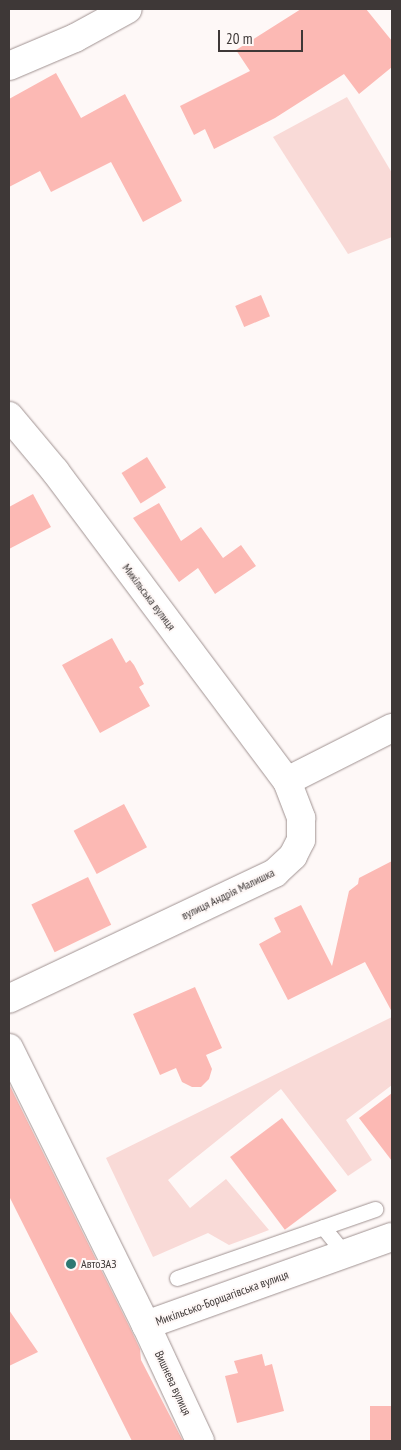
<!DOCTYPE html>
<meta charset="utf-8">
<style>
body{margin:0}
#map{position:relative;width:401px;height:1450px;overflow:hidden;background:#fef8f7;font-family:"PT Sans Narrow",sans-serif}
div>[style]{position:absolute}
.green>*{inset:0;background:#f9dad7}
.building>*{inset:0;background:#fcb9b4;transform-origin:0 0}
.roads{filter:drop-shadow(0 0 1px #a09291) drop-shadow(0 0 1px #a09291)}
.service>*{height:15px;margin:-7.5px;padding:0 7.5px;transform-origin:7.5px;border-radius:7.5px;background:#fff}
.minor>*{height:28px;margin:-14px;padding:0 14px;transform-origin:14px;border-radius:14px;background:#fff}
.dots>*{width:14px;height:14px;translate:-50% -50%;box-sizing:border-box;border:2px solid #fef8f7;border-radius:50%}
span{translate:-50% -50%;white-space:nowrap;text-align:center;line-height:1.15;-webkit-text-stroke:4px #fef8f7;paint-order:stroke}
.street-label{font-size:12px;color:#3e3837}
.poi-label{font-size:12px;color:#3e3837}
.left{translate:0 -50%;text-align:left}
.frame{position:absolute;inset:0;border:10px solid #3e3837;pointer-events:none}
.scale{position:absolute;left:218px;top:30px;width:85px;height:22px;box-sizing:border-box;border:2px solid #3e3837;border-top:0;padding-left:6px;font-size:15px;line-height:18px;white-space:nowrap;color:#3e3837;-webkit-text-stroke:4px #fef8f7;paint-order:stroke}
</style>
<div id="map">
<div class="green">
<div style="clip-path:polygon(347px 97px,392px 173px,392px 237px,348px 254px,273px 137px)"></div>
<div style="clip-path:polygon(392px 1017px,392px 1085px,346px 1120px,372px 1160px,348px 1176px,281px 1089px,168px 1180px,190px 1208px,226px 1179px,269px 1230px,229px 1245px,208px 1233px,153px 1257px,106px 1158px)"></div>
</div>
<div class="building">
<div style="clip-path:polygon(301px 9px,366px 9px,392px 41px,392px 67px,359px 94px,344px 74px,275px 118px,214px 149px,205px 129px,194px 135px,180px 106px,250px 71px,236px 50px)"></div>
<div style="clip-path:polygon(56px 73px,81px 118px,125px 94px,182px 201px,143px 222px,111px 162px,51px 192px,40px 171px,9px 187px,9px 99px)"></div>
<div style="left:261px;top:295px;width:23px;height:28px;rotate:67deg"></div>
<div style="left:147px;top:457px;width:36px;height:30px;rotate:58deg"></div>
<div style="clip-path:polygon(33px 494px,51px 527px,9px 549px,9px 507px)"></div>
<div style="clip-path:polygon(159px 503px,181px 541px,201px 527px,223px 558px,241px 545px,256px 566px,215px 594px,198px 568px,179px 582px,133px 518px)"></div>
<div style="clip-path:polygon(112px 638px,126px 663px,130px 660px,134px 665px,144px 684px,139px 687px,150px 706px,100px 733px,62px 665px)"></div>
<div style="left:124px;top:804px;width:49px;height:57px;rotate:62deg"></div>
<div style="clip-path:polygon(392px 861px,392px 1012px,365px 962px,288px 1000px,259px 944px,281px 932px,274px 918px,301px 905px,332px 966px,349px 891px,358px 884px,359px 878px)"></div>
<div style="left:88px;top:877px;width:53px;height:63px;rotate:64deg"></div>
<div style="clip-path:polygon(195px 987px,222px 1048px,206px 1055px,212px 1069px,209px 1079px,201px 1087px,192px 1087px,182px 1082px,176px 1068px,160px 1075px,133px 1014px)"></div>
<div style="clip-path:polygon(9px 1084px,132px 1332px,140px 1349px,141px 1360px,183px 1441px,132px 1441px,9px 1196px)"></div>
<div style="clip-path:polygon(392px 1093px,392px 1161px,359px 1118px)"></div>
<div style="left:282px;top:1118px;width:91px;height:65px;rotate:53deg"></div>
<div style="clip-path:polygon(9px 1310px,38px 1352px,9px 1366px)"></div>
<div style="clip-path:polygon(262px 1354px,265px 1366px,272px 1364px,284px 1411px,237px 1423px,225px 1376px,238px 1373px,234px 1361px)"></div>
<div style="left:392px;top:1406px;width:35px;height:22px;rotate:90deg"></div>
</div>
<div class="roads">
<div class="service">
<div style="left:323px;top:1227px;width:35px;rotate:51deg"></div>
<div style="left:177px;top:1278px;width:210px;rotate:-19.2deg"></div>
</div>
<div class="minor">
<div style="left:9px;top:66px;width:72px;rotate:-23deg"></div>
<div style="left:75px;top:38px;width:60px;rotate:-28.7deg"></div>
<div style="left:9px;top:416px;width:72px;rotate:50.1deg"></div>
<div style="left:55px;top:471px;width:387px;rotate:53.2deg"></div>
<div style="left:287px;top:781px;width:40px;rotate:69deg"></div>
<div style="left:301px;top:818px;width:22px;rotate:90deg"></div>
<div style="left:301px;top:840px;width:18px;rotate:117deg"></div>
<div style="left:293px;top:856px;width:25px;rotate:137deg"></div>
<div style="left:275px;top:873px;width:294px;rotate:154.7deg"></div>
<div style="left:287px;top:781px;width:118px;rotate:-26.8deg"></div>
<div style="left:9px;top:1048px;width:309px;rotate:63.7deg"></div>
<div style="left:146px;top:1325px;width:128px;rotate:65deg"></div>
<div style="left:146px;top:1325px;width:261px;rotate:-19.7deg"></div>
</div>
</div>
<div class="dots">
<div style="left:71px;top:1264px;background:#2f7872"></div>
</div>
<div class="street-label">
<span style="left:149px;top:597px;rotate:53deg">Микільська вулиця</span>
<span style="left:228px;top:894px;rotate:-26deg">вулиця Андрія Малишка</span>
<span style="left:222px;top:1298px;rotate:-20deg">Микільсько-Борщагівська вулиця</span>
<span style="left:173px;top:1383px;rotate:65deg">Вишнева вулиця</span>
</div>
<div class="poi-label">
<span class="left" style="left:81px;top:1264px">АвтоЗАЗ</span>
</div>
<div class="frame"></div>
<div class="scale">20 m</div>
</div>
